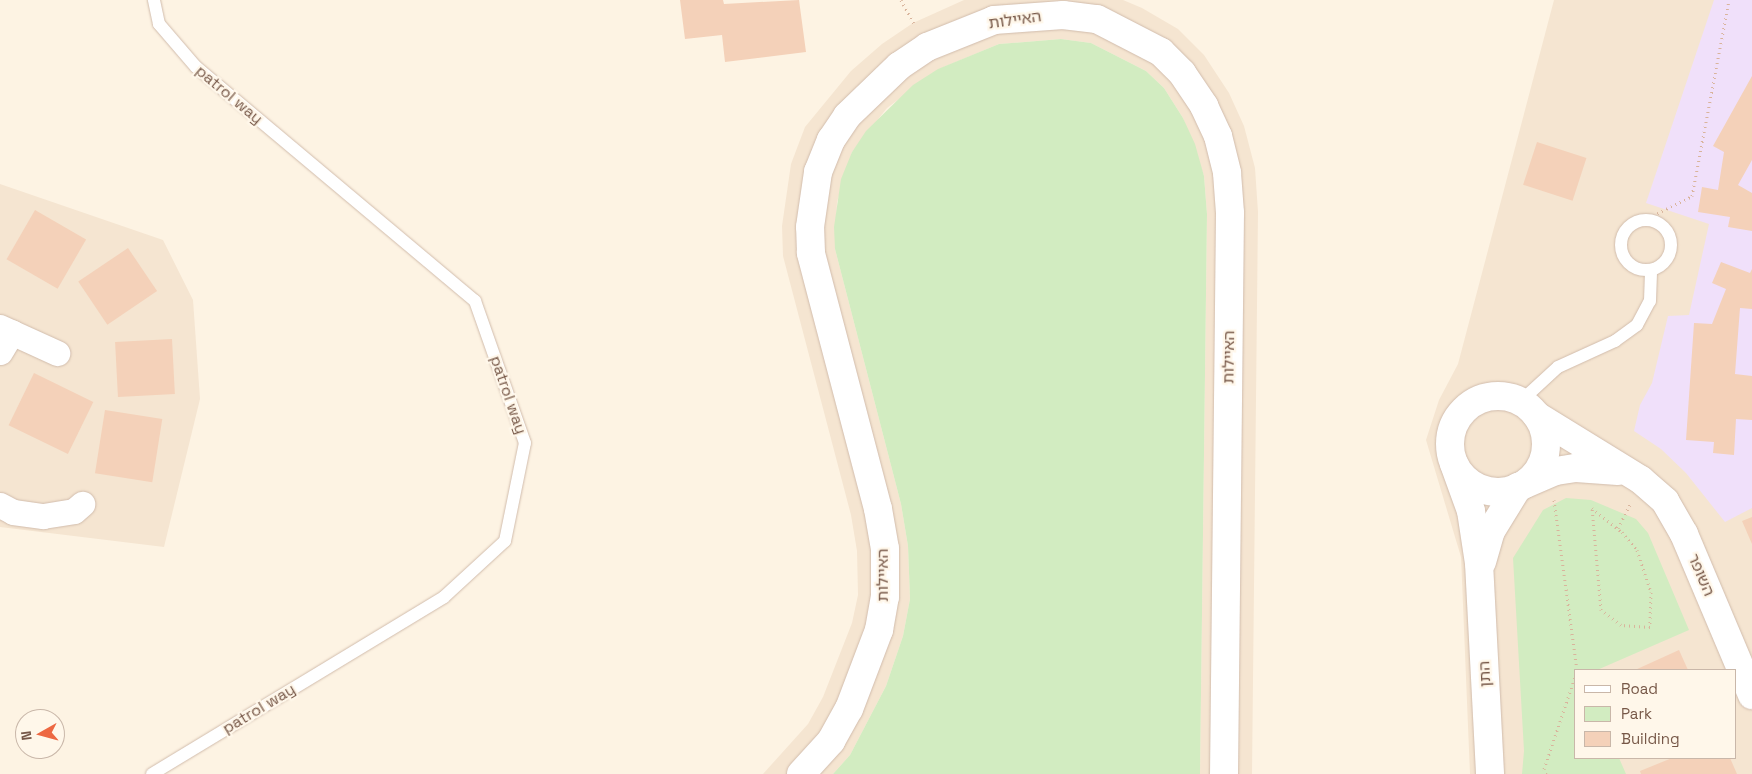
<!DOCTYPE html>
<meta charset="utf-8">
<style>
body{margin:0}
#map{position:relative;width:1752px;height:774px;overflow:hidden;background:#fdf3e3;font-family:"Space Grotesk","Noto Sans Hebrew",sans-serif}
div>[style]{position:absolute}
.residential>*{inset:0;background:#f5e5d1}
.education>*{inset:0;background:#f0e0fa}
.green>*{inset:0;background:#d2ecc1}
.building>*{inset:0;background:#f4d1b9;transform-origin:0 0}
.path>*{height:3px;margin-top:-1.5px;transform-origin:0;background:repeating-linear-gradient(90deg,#d9b49c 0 1px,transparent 0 5px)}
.roads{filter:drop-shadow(0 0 1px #d1bcac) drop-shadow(0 0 1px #d1bcac)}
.lane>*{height:12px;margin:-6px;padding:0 6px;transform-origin:6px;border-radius:6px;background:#fff}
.lane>.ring{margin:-6px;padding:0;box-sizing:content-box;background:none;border:12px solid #fff;border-radius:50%}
.street>*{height:25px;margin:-12.5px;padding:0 12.5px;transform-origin:12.5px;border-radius:12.5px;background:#fff}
.secondary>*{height:28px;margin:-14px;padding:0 14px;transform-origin:14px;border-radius:14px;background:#fff}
.secondary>.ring{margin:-14px;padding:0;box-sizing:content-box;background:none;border:28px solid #fff;border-radius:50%}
span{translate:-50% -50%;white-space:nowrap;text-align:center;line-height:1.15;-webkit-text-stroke:4.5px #fff7ea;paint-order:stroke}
.street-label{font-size:16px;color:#775848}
.legend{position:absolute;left:1574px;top:669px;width:162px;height:90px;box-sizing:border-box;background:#fff7ea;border:1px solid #c9b7a9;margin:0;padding:6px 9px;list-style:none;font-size:15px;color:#775848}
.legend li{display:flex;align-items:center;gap:10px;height:25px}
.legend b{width:25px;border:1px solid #c9b7a9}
.north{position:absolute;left:15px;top:709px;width:50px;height:50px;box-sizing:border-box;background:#fff7ea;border:1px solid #c9b7a9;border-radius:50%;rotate:263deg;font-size:14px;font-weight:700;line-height:20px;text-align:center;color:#775848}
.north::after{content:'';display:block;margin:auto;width:18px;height:22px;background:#ed6842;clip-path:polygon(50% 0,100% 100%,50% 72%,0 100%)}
</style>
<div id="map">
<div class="residential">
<div style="clip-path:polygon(964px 0,1123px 0,1142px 8px,1178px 29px,1204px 55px,1229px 93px,1244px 126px,1255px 168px,1258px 212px,1252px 774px,1200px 774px,1207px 214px,1204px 176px,1183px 118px,1164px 88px,1146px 71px,1091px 43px,1061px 39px,999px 44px,939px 69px,887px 108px,852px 152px,837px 202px,835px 249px,901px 504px,908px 546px,910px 599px,903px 636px,886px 686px,850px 755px,833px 774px,763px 774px,808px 724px,823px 697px,852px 623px,858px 595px,857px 551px,851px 515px,783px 256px,782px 226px,791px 164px,805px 127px,851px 71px,882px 44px,913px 23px)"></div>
<div style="clip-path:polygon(evenodd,1554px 0,1752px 0,1752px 774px,1470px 774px,1461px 557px,1426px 440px,1439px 400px,1458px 364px,1554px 0,1576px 670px,1736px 670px,1736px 758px,1576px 758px,1576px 670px)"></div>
<div style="clip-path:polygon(0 184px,163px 240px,193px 300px,200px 399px,164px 547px,0 527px)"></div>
</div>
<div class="education">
<div style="clip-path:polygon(1714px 0,1752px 0,1752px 508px,1725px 522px,1686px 473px,1661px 449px,1634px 431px,1640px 405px,1652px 383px,1668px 316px,1689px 315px,1709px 224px,1646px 203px)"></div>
</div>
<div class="green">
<div style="clip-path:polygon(1061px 39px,1091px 43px,1146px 71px,1164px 88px,1183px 118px,1195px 144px,1204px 176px,1207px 214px,1200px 774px,833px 774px,850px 755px,886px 686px,903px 636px,910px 599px,908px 546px,901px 504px,835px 249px,834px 227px,841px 179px,852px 152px,866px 131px,913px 85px,938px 69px,999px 44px)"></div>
<div style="clip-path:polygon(1566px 498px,1591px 500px,1636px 519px,1648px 533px,1689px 630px,1597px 670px,1576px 670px,1576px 758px,1619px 758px,1626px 774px,1522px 774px,1524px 751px,1513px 558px,1543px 510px)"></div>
</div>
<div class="building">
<div style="clip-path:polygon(680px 0,723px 0,724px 4px,799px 0,806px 52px,725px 62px,722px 35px,685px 39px)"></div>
<div style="clip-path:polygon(1752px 76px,1752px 160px,1738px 185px,1752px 193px,1752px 231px,1728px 227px,1730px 217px,1698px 212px,1702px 187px,1718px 190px,1724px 152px,1713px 146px)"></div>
<div style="left:1537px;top:142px;width:52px;height:45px;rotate:18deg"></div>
<div style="left:35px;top:210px;width:59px;height:57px;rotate:30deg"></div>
<div style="left:128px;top:248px;width:52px;height:60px;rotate:56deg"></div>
<div style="clip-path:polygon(1721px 262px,1750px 273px,1752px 269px,1752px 309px,1740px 308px,1735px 374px,1752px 376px,1752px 420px,1736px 419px,1734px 455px,1713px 453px,1714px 442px,1686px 440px,1694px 323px,1712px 324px,1726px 289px,1712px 283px)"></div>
<div style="left:172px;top:339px;width:55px;height:57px;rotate:87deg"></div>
<div style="left:34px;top:373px;width:66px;height:58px;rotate:26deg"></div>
<div style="left:105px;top:410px;width:58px;height:64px;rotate:9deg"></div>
<div style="clip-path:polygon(1752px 517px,1752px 544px,1742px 521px)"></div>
<div style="clip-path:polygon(1679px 650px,1688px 670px,1635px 670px)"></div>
<div style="clip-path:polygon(1672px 758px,1730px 758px,1737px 774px,1641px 774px,1640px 771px)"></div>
</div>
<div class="path">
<div style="left:901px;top:0;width:29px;rotate:61deg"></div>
<div style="left:1644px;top:220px;width:54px;rotate:-26.6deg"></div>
<div style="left:1692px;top:196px;width:199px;rotate:-79.3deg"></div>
<div style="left:1554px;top:500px;width:172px;rotate:82.3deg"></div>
<div style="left:1592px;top:508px;width:38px;rotate:39deg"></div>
<div style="left:1622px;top:532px;width:23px;rotate:50deg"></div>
<div style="left:1637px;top:550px;width:44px;rotate:71.6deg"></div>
<div style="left:1651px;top:592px;width:35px;rotate:92deg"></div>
<div style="left:1650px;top:627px;width:29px;rotate:-176deg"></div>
<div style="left:1621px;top:625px;width:25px;rotate:-143deg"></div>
<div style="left:1601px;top:610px;width:102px;rotate:-95deg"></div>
<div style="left:1618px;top:528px;width:27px;rotate:-63deg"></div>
<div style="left:1546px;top:774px;width:5px;rotate:-112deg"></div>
<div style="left:1544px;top:769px;width:100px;rotate:-71.4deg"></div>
</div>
<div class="roads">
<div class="lane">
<div class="ring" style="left:1621px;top:220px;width:38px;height:38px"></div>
<div style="left:1521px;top:401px;width:50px;rotate:-42.6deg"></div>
<div style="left:1558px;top:367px;width:63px;rotate:-24.5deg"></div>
<div style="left:1615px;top:341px;width:27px;rotate:-36deg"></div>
<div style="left:1637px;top:325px;width:27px;rotate:-62deg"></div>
<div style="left:1650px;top:301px;width:31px;rotate:-88deg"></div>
<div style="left:152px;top:774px;width:341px;rotate:-31.2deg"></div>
<div style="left:444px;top:597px;width:83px;rotate:-42.6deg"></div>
<div style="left:505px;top:541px;width:100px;rotate:-78.5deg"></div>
<div style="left:525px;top:443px;width:151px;rotate:-109.4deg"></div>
<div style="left:475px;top:301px;width:364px;rotate:-140deg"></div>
<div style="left:196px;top:67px;width:57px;rotate:-130.7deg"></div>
<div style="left:159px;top:24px;width:25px;rotate:-102deg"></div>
</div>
<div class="street">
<div style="left:0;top:327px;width:63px;rotate:24.5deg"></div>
<div style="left:0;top:352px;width:23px;rotate:-59deg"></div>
<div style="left:0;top:505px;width:15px;rotate:28deg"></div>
<div style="left:13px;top:512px;width:30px;rotate:8deg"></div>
<div style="left:43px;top:516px;width:31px;rotate:-9deg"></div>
<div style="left:74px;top:511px;width:11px;rotate:-41deg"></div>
</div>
<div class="secondary">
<div class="ring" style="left:1450px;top:396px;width:68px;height:68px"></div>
<div style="left:1537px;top:416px;width:122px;rotate:31.6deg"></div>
<div style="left:1641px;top:480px;width:32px;rotate:41deg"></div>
<div style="left:1665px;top:501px;width:38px;rotate:60deg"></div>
<div style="left:1684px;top:534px;width:175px;rotate:67.1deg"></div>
<div style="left:1454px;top:464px;width:50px;rotate:70.1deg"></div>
<div style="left:1471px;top:511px;width:53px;rotate:81.3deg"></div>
<div style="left:1479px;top:563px;width:211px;rotate:87deg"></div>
<div style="left:1525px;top:484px;width:34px;rotate:-23deg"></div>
<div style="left:1556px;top:471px;width:20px;rotate:-9deg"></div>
<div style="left:1576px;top:468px;width:42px;rotate:4.1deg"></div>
<div style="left:1482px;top:562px;width:32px;rotate:-74deg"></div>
<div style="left:1491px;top:531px;width:52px;rotate:-58.5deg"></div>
<div style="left:801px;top:774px;width:45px;rotate:-47.7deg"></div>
<div style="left:831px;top:741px;width:37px;rotate:-61deg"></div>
<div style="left:849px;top:709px;width:85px;rotate:-69.2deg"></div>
<div style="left:879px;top:630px;width:34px;rotate:-80deg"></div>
<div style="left:885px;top:597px;width:48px;rotate:-90deg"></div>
<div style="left:885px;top:549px;width:41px;rotate:-99.9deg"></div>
<div style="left:878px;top:509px;width:265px;rotate:-104.7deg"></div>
<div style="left:811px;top:253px;width:26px;rotate:-92deg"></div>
<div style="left:810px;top:227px;width:56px;rotate:-81.7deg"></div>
<div style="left:818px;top:172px;width:35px;rotate:-68deg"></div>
<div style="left:831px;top:140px;width:29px;rotate:-56deg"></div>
<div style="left:847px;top:116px;width:72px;rotate:-43.9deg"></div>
<div style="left:899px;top:66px;width:34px;rotate:-34deg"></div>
<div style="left:927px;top:47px;width:72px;rotate:-21.9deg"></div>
<div style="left:994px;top:20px;width:69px;rotate:-4.1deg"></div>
<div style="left:1063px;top:15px;width:34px;rotate:7deg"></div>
<div style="left:1097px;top:19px;width:72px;rotate:27.3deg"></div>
<div style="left:1161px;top:52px;width:30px;rotate:45deg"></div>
<div style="left:1182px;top:73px;width:40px;rotate:56deg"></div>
<div style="left:1204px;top:106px;width:33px;rotate:65deg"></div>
<div style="left:1218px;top:136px;width:38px;rotate:76deg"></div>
<div style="left:1227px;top:173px;width:40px;rotate:85.7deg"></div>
<div style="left:1230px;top:213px;width:561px;rotate:90.61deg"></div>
</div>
</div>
<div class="street-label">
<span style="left:1015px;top:20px;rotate:-8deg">האיילות</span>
<span style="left:229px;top:95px;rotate:40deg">patrol way</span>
<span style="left:1229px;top:357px;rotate:-89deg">האיילות</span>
<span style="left:508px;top:395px;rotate:71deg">patrol way</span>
<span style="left:883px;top:575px;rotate:-90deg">האיילות</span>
<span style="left:1701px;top:575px;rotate:67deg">השופר</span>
<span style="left:1485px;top:674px;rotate:-93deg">התן</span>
<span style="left:259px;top:709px;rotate:-31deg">patrol way</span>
</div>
<ul class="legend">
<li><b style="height:6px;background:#fff"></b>Road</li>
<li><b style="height:14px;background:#d2ecc1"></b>Park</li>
<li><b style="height:14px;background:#f4d1b9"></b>Building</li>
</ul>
<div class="north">N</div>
</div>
